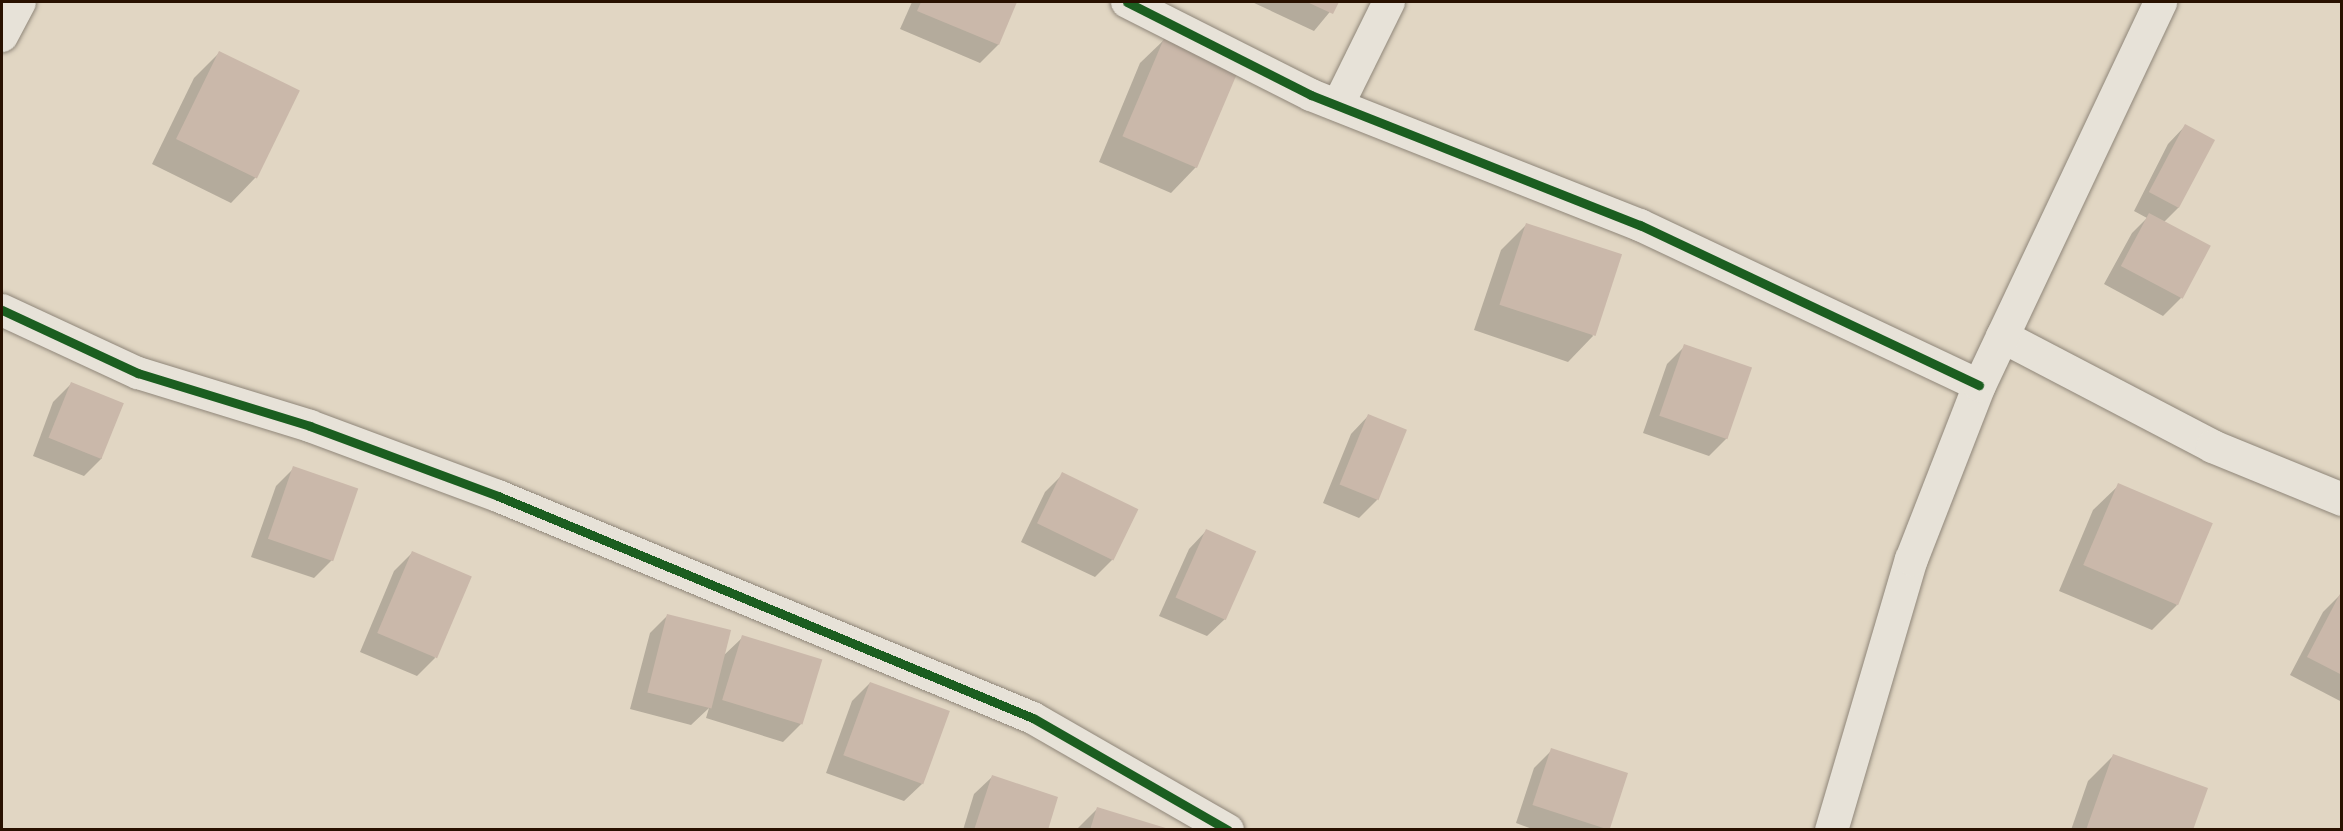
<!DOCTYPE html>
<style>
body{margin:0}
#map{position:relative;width:2343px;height:831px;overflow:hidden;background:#e1d6c3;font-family:Alegreya,serif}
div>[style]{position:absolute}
.shadow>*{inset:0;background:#0003}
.building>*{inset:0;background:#cab8aa;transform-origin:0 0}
.roads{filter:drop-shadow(0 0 2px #8f8679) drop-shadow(0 0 2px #8f8679)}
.minor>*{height:32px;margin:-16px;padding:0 16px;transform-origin:16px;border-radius:16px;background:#e7e2d8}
.tertiary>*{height:33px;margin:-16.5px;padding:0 16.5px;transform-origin:16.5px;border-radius:16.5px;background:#e7e2d8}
.cycleway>*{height:9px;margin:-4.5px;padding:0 4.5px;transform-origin:4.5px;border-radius:4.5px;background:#1b5e20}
span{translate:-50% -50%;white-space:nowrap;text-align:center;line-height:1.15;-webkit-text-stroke:4.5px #f4e7d0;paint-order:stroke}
.frame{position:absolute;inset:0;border:3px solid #291100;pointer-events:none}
</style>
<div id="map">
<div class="shadow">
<div style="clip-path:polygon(912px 2px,1016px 2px,998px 45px,980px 63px,900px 29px)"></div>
<div style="clip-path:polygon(1252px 2px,1338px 2px,1314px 31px)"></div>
<div style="clip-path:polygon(1166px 38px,1238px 69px,1196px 167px,1171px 193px,1099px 162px,1140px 63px)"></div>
<div style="clip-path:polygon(219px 53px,256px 177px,231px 203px,152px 164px,194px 78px)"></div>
<div style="clip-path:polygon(2185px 126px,2179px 207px,2164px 222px,2181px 298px,2163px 316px,2104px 284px,2132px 233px,2147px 218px,2134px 211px,2168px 144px)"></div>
<div style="clip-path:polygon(1527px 224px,1593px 336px,1568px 362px,1474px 330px,1501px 250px)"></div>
<div style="clip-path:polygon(1685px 346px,1727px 438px,1709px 456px,1643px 433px,1667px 364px)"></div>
<div style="clip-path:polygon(71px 384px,102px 458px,84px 476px,33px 456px,53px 402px)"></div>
<div style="clip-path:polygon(1368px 416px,1377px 500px,1359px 518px,1323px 503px,1351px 434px)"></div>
<div style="clip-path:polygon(294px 468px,332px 560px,314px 578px,251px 557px,276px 486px)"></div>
<div style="clip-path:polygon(1063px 474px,1137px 510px,1113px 559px,1095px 577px,1021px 542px,1045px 492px)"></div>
<div style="clip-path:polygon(2119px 485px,2177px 605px,2152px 630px,2059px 591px,2093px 510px)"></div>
<div style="clip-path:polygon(1206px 531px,1254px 552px,1225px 619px,1207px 636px,1159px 616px,1189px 549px)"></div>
<div style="clip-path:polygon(412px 553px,435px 658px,417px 676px,360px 652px,394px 571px)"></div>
<div style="clip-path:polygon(2341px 594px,2342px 594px,2342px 702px,2290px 675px,2323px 612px)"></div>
<div style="clip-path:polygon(668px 615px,722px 657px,743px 637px,801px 724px,783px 742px,706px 718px,709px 708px,691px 725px,630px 709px,650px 633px)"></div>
<div style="clip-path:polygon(870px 683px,922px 784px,904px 801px,826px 773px,852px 701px)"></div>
<div style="clip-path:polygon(1552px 750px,1609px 830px,1535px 830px,1516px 823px,1534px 768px)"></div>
<div style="clip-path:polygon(2113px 756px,2192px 830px,2071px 830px,2088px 781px)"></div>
<div style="clip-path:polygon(992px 777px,1046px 830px,963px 830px,974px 794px)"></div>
<div style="clip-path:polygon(1098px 808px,1166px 830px,1076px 830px)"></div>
</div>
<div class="building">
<div style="clip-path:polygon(921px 2px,1017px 2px,999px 45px,917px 11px)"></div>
<div style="clip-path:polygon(1307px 2px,1339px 2px,1333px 14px)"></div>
<div style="left:1165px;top:36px;width:81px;height:109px;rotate:23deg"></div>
<div style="left:219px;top:51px;width:90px;height:98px;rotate:26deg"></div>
<div style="left:2185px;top:124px;width:34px;height:77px;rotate:28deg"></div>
<div style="left:2149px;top:213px;width:70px;height:60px;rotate:28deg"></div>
<div style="left:1526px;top:223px;width:101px;height:86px;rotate:18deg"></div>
<div style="left:1684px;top:344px;width:72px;height:76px;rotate:19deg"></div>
<div style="left:71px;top:382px;width:57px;height:60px;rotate:22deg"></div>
<div style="left:1368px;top:414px;width:42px;height:76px;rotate:22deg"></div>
<div style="left:293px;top:466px;width:69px;height:77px;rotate:19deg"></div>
<div style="left:1062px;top:472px;width:85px;height:57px;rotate:26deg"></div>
<div style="left:2118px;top:483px;width:103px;height:89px;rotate:23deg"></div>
<div style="left:1206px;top:529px;width:55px;height:75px;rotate:24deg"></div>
<div style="left:412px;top:551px;width:65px;height:89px;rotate:23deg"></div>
<div style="clip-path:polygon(2342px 590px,2342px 675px,2307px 657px)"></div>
<div style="left:667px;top:614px;width:66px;height:81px;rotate:14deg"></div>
<div style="left:742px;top:635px;width:84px;height:68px;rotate:17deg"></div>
<div style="left:870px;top:682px;width:85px;height:78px;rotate:20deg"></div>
<div style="left:1551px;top:748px;width:81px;height:60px;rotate:18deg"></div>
<div style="clip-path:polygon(2113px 754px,2208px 788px,2193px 830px,2086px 830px)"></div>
<div style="clip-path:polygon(992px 775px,1058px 797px,1048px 830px,974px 830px)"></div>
<div style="clip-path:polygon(1097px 807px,1169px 829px,1169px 830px,1090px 830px)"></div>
</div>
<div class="roads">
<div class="minor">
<div style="left:1127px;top:2px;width:206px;rotate:26.8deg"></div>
<div style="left:1311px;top:95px;width:354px;rotate:21.6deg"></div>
<div style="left:1640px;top:225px;width:375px;rotate:25.3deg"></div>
<div style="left:2px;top:36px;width:38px;rotate:-62deg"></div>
<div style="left:1338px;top:105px;width:115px;rotate:-63.7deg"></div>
<div style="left:2px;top:310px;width:150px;rotate:24.9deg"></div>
<div style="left:138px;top:373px;width:180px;rotate:17.1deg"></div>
<div style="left:310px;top:426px;width:201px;rotate:20.4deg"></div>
<div style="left:498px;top:496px;width:579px;rotate:22.54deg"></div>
<div style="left:1033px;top:718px;width:225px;rotate:29.9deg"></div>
</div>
<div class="tertiary">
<div style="left:2002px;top:336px;width:237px;rotate:27.6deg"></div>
<div style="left:2212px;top:446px;width:140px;rotate:22.2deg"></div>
<div style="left:1831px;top:830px;width:283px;rotate:-73.6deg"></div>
<div style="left:1911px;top:559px;width:187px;rotate:-68.7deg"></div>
<div style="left:1979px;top:385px;width:424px;rotate:-64.7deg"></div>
</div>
</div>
<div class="cycleway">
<div style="left:1127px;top:2px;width:206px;rotate:26.8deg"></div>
<div style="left:1311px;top:95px;width:354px;rotate:21.6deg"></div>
<div style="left:1640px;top:225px;width:375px;rotate:25.3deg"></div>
<div style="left:2px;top:310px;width:150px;rotate:24.9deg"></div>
<div style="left:138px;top:373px;width:180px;rotate:17.1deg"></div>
<div style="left:310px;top:426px;width:201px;rotate:20.4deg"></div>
<div style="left:498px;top:496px;width:579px;rotate:22.54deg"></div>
<div style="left:1033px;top:718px;width:225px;rotate:29.9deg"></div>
</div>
<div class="frame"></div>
</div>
